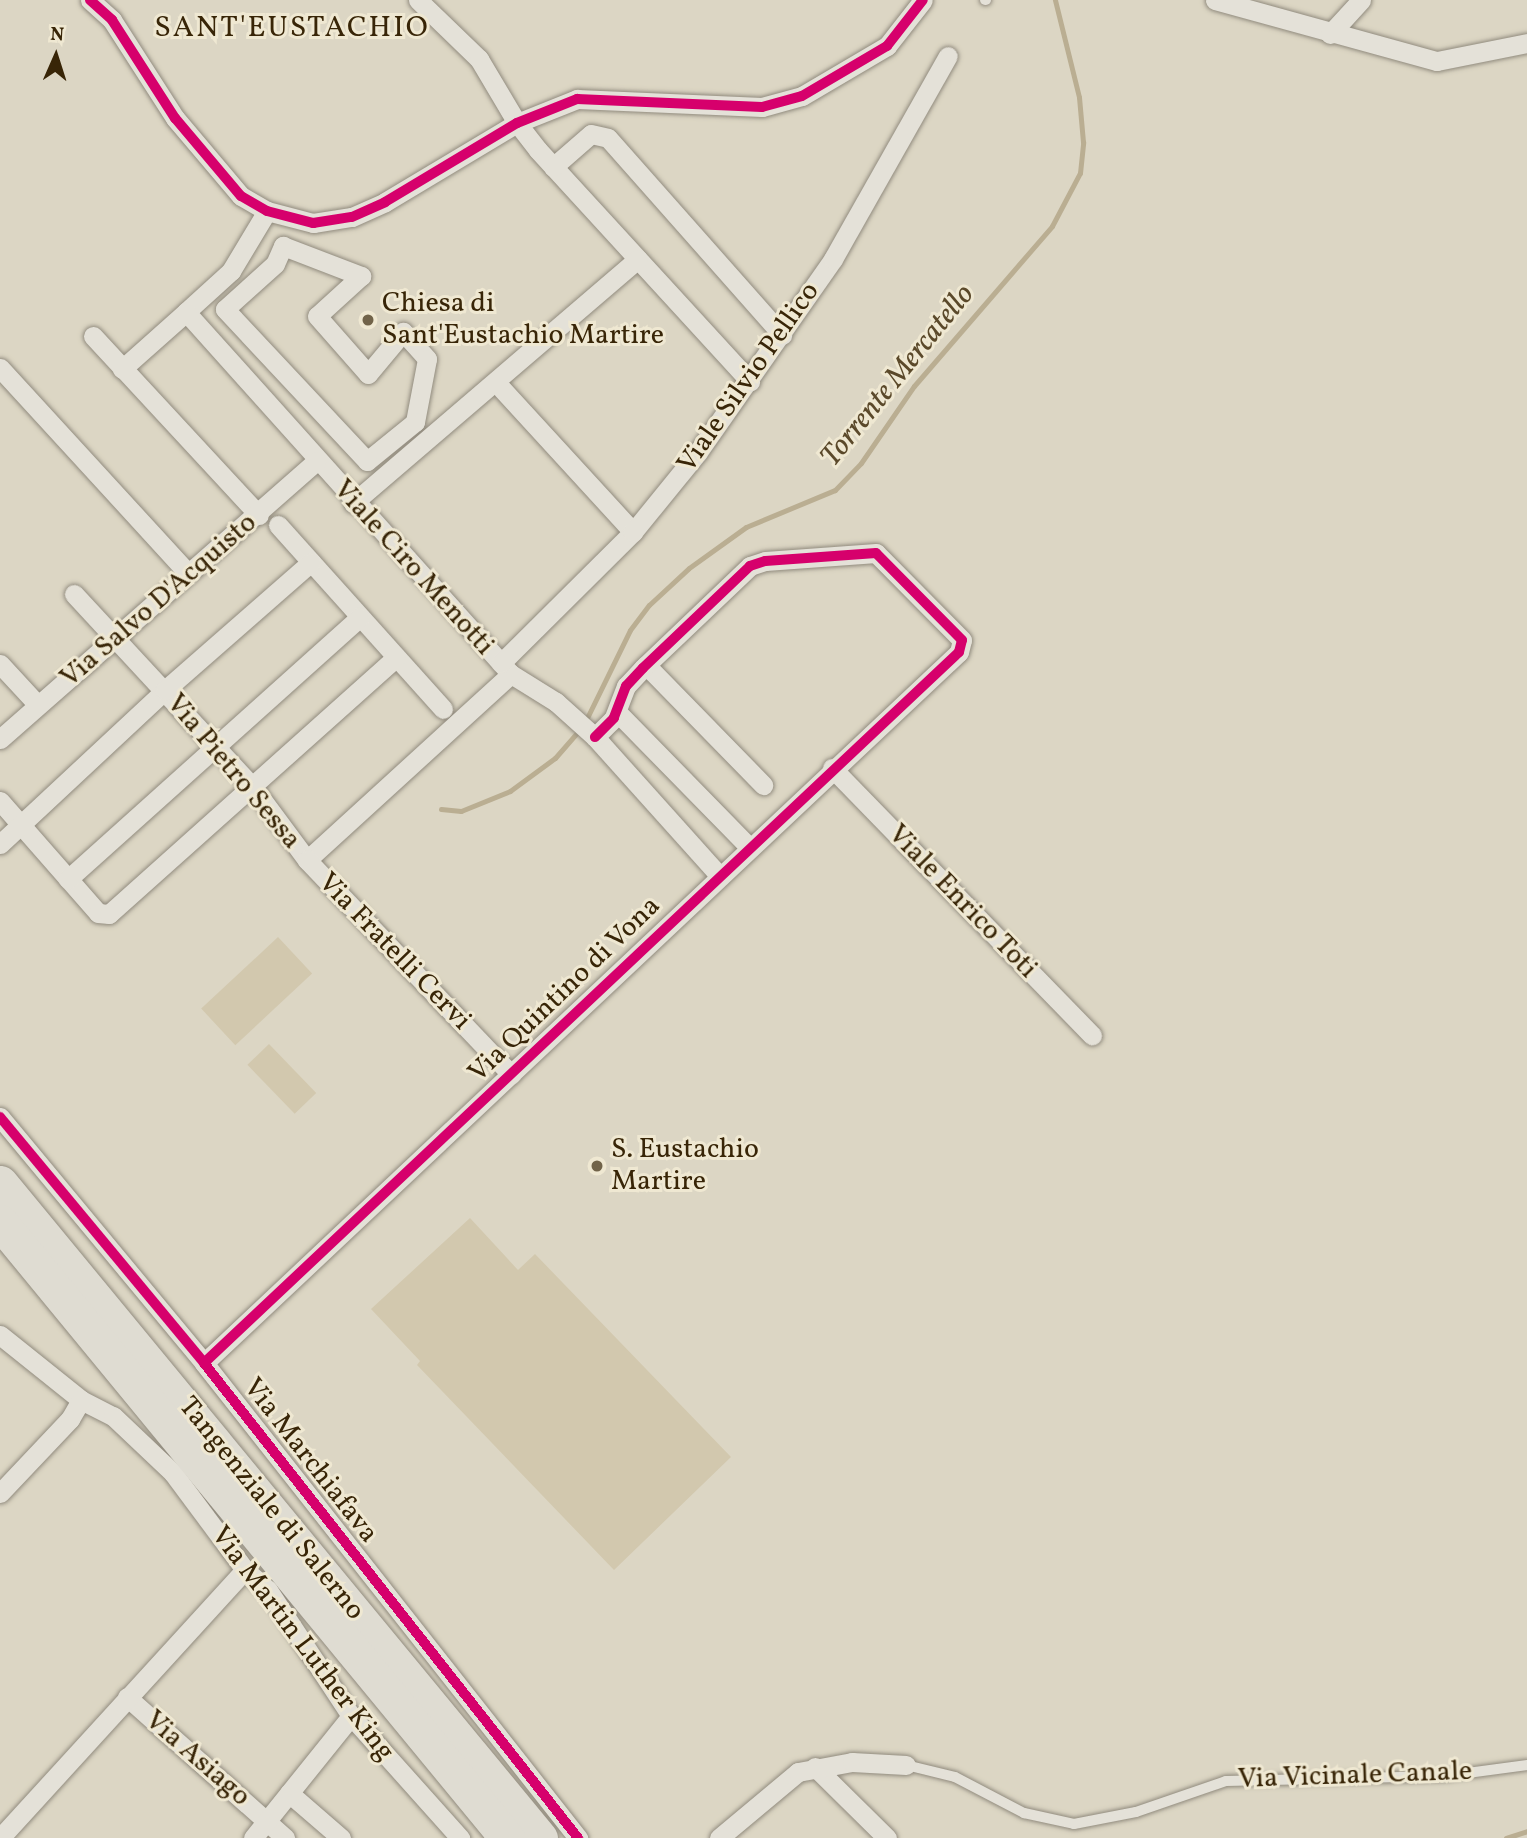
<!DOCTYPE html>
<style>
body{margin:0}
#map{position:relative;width:1527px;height:1838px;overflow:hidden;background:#dcd6c4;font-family:Vollkorn,serif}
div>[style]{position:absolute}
.green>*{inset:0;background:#d2c8ae;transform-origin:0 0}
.stream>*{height:5px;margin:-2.5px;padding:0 2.5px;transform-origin:2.5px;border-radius:2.5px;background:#baae92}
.roads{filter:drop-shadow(0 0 2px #918b7e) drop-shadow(0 0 2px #918b7e)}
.lane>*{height:10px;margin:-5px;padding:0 5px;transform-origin:5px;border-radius:5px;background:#e4e1d8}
.street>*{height:19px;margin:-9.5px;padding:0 9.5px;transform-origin:9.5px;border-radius:9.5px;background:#e4e1d8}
.highway>*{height:35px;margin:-17.5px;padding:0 17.5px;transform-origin:17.5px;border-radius:17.5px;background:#dfdcd2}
.cycleway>*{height:10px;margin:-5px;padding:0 5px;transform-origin:5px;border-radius:5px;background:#d6006c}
.dots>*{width:19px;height:19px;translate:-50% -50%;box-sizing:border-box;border:4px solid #efe8d2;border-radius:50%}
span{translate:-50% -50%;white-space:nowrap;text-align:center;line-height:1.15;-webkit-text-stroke:6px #efe8d2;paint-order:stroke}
.poi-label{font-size:28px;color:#382507}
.left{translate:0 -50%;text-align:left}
.street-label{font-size:28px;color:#382507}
.neighbourhood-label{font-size:30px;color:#382507;letter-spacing:2px}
.water-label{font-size:30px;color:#5b492a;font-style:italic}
.north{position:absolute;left:21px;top:21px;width:70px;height:70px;-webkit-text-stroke:5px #efe8d2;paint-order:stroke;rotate:3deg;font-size:19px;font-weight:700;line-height:28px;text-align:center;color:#382507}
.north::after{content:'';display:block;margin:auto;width:24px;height:32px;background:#382507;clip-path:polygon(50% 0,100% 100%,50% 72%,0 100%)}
</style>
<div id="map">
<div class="green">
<div style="left:278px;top:937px;width:50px;height:105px;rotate:47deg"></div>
<div style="left:269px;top:1044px;width:68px;height:30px;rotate:46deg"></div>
<div style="clip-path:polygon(470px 1218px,518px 1270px,535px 1254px,731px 1457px,614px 1570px,417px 1365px,420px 1361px,371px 1309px)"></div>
</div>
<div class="stream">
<div style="left:585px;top:722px;width:102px;rotate:-63.9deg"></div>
<div style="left:630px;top:630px;width:31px;rotate:-53deg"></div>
<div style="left:649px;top:605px;width:54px;rotate:-42.8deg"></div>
<div style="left:689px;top:568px;width:70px;rotate:-35.7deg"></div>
<div style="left:746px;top:527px;width:96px;rotate:-22.6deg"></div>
<div style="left:835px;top:490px;width:37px;rotate:-46deg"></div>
<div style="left:861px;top:463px;width:93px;rotate:-55.5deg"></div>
<div style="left:914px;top:386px;width:211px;rotate:-49.2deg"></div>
<div style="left:1052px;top:226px;width:60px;rotate:-62.2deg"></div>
<div style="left:1080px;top:173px;width:31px;rotate:-84deg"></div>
<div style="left:1083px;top:142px;width:45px;rotate:-95.1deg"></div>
<div style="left:1079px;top:97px;width:100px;rotate:-103.9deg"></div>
<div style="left:441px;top:809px;width:20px;rotate:6deg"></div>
<div style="left:461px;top:811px;width:53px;rotate:-22.2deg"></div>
<div style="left:510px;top:791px;width:56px;rotate:-36.3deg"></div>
<div style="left:555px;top:758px;width:37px;rotate:-49deg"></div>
<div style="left:1506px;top:1838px;width:22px;rotate:-18deg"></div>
</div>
<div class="roads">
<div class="lane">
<div style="left:985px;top:0;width:1px"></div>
<div style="left:906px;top:1765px;width:50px;rotate:13.8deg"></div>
<div style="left:955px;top:1777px;width:78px;rotate:27.6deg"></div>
<div style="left:1024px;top:1813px;width:51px;rotate:12.4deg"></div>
<div style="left:1074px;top:1824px;width:63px;rotate:-11deg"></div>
<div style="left:1136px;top:1812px;width:95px;rotate:-19deg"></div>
<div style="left:1226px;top:1781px;width:219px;rotate:-1.3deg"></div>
<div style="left:1445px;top:1776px;width:83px;rotate:-7.6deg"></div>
</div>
<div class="street">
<div style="left:90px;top:0;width:30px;rotate:42deg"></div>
<div style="left:112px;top:20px;width:117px;rotate:57.3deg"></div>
<div style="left:175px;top:118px;width:102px;rotate:49.8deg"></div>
<div style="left:241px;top:196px;width:30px;rotate:30deg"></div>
<div style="left:267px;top:211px;width:48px;rotate:14.6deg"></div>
<div style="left:313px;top:223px;width:39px;rotate:-9deg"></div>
<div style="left:352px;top:217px;width:36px;rotate:-24deg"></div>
<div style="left:385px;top:202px;width:154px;rotate:-30.9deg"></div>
<div style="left:517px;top:123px;width:65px;rotate:-21.8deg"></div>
<div style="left:577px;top:99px;width:185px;rotate:2.5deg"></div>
<div style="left:762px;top:107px;width:41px;rotate:-15.4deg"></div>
<div style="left:802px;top:96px;width:99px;rotate:-30.5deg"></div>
<div style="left:887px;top:46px;width:58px;rotate:-52deg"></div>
<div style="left:418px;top:0;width:85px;rotate:44deg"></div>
<div style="left:479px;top:59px;width:74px;rotate:59.3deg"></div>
<div style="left:517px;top:123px;width:34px;rotate:52deg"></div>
<div style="left:538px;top:150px;width:314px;rotate:47.5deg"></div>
<div style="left:1215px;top:0;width:230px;rotate:15.4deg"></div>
<div style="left:1437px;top:61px;width:92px;rotate:-11.3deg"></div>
<div style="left:1330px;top:34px;width:46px;rotate:-47.6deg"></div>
<div style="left:553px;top:167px;width:50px;rotate:-41deg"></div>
<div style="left:591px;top:134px;width:17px;rotate:13deg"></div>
<div style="left:608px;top:138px;width:263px;rotate:48.5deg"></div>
<div style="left:267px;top:211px;width:70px;rotate:121deg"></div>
<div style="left:231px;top:271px;width:61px;rotate:137.7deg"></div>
<div style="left:186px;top:312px;width:486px;rotate:48.1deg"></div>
<div style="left:511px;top:674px;width:53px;rotate:31.9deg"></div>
<div style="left:556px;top:702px;width:52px;rotate:41.9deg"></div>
<div style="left:595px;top:737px;width:186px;rotate:48.1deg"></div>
<div style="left:283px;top:246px;width:84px;rotate:21deg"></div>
<div style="left:361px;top:276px;width:59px;rotate:137.7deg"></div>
<div style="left:317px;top:316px;width:77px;rotate:48.7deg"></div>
<div style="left:368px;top:374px;width:55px;rotate:-50.2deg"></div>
<div style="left:403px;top:332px;width:36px;rotate:48deg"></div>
<div style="left:427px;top:359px;width:64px;rotate:100.8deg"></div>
<div style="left:415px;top:422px;width:62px;rotate:140.9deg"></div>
<div style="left:367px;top:461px;width:208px;rotate:-133.1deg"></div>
<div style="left:225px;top:309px;width:67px;rotate:-42deg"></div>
<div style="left:275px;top:264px;width:20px;rotate:-66deg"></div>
<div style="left:93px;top:336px;width:244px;rotate:47.2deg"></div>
<div style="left:0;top:368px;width:277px;rotate:47.5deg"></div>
<div style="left:122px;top:369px;width:86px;rotate:-41.7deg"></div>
<div style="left:502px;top:389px;width:194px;rotate:47.5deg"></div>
<div style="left:353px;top:503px;width:375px;rotate:-40.6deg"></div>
<div style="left:278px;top:525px;width:247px;rotate:48.1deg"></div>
<div style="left:74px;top:594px;width:262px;rotate:47.2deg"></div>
<div style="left:252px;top:786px;width:92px;rotate:53.4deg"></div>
<div style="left:307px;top:860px;width:276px;rotate:-42.4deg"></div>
<div style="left:501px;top:663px;width:186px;rotate:-44.8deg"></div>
<div style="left:633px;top:532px;width:103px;rotate:-50.9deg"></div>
<div style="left:698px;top:452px;width:236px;rotate:-55deg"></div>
<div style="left:833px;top:259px;width:233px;rotate:-60.5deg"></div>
<div style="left:0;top:664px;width:56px;rotate:47.2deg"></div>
<div style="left:646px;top:665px;width:168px;rotate:45.7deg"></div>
<div style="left:618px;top:713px;width:189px;rotate:45.6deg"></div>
<div style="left:0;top:739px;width:421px;rotate:-41.3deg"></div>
<div style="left:832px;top:768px;width:373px;rotate:45.8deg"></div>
<div style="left:0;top:801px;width:149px;rotate:48.8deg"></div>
<div style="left:98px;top:913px;width:11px;rotate:5deg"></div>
<div style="left:109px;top:914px;width:385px;rotate:-41.8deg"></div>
<div style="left:0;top:844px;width:226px;rotate:-43deg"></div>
<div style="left:165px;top:690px;width:194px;rotate:-41.2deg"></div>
<div style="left:307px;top:860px;width:296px;rotate:46.4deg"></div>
<div style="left:68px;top:879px;width:392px;rotate:-41.9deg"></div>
<div style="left:0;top:1117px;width:320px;rotate:50.3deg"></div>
<div style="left:204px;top:1363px;width:605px;rotate:51.78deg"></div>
<div style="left:0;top:1335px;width:104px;rotate:38.7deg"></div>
<div style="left:81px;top:1400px;width:36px;rotate:27deg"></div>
<div style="left:113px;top:1416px;width:83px;rotate:43.5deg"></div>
<div style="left:173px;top:1473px;width:121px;rotate:53.4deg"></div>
<div style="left:245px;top:1570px;width:30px;rotate:41deg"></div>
<div style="left:268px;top:1590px;width:151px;rotate:56.6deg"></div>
<div style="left:351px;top:1716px;width:164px;rotate:48.2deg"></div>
<div style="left:204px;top:1363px;width:1037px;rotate:-43.28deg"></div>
<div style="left:959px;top:652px;width:12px;rotate:-76deg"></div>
<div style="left:962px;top:640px;width:122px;rotate:-134.7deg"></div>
<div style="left:876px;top:553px;width:111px;rotate:175.9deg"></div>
<div style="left:765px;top:561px;width:16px;rotate:162deg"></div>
<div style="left:750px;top:566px;width:148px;rotate:136.4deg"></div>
<div style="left:643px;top:668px;width:25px;rotate:133deg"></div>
<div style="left:626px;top:686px;width:34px;rotate:111deg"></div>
<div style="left:614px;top:718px;width:27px;rotate:135deg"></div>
<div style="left:0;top:1493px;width:102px;rotate:-46.6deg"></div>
<div style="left:70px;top:1419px;width:22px;rotate:-60deg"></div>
<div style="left:127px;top:1697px;width:212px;rotate:41.7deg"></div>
<div style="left:815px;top:1767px;width:101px;rotate:44.6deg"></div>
<div style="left:289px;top:1793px;width:69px;rotate:40.9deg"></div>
<div style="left:0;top:1838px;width:363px;rotate:-47.6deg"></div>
<div style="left:253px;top:1838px;width:156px;rotate:-51.2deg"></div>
<div style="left:719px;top:1838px;width:103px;rotate:-39.9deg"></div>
<div style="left:798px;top:1772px;width:55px;rotate:-10.5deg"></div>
<div style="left:852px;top:1762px;width:54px;rotate:3.2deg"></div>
</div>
<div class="highway">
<div style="left:0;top:1183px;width:849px;rotate:50.5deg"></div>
<div style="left:0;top:1222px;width:798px;rotate:50.54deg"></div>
</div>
</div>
<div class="cycleway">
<div style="left:90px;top:0;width:30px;rotate:42deg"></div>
<div style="left:112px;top:20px;width:117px;rotate:57.3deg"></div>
<div style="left:175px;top:118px;width:102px;rotate:49.8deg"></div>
<div style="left:241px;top:196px;width:30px;rotate:30deg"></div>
<div style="left:267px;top:211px;width:48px;rotate:14.6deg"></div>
<div style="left:313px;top:223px;width:39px;rotate:-9deg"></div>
<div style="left:352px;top:217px;width:36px;rotate:-24deg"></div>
<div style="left:385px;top:202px;width:154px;rotate:-30.9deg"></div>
<div style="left:517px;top:123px;width:65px;rotate:-21.8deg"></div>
<div style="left:577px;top:99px;width:185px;rotate:2.5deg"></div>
<div style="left:762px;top:107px;width:41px;rotate:-15.4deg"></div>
<div style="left:802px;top:96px;width:99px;rotate:-30.5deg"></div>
<div style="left:887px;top:46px;width:58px;rotate:-52deg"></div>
<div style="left:0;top:1117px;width:320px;rotate:50.3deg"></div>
<div style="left:204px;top:1363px;width:605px;rotate:51.78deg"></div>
<div style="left:204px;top:1363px;width:1037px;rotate:-43.28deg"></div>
<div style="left:959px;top:652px;width:12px;rotate:-76deg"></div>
<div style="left:962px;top:640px;width:122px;rotate:-134.7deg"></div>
<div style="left:876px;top:553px;width:111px;rotate:175.9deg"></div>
<div style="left:765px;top:561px;width:16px;rotate:162deg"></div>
<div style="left:750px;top:566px;width:148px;rotate:136.4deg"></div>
<div style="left:643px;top:668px;width:25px;rotate:133deg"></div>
<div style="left:626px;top:686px;width:34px;rotate:111deg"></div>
<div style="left:614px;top:718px;width:27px;rotate:135deg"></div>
</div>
<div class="dots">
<div style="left:368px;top:320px;background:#716349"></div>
<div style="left:597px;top:1166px;background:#716349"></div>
</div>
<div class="poi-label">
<span class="left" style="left:382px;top:320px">Chiesa di<br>Sant'Eustachio Martire</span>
<span class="left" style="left:611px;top:1166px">S. Eustachio<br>Martire</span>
</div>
<div class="street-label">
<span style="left:749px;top:378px;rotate:-55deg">Viale Silvio Pellico</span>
<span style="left:413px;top:568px;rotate:48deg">Viale Ciro Menotti</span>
<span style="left:159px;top:601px;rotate:-41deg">Via Salvo D'Acquisto</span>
<span style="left:233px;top:772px;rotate:50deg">Via Pietro Sessa</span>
<span style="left:962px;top:902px;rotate:46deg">Viale Enrico Toti</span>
<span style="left:394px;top:952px;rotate:46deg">Via Fratelli Cervi</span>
<span style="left:565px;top:990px;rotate:-44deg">Via Quintino di Vona</span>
<span style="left:310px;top:1461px;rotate:52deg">Via Marchiafava</span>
<span style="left:271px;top:1509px;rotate:51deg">Tangenziale di Salerno</span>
<span style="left:302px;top:1644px;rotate:53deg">Via Martin Luther King</span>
<span style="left:197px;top:1759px;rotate:41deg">Via Asiago</span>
<span style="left:1355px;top:1776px;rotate:-2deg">Via Vicinale Canale</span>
</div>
<div class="neighbourhood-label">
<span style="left:292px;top:28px">SANT'EUSTACHIO</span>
</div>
<div class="water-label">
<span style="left:898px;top:376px;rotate:-51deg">Torrente Mercatello</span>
</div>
<div class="north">N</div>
</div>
